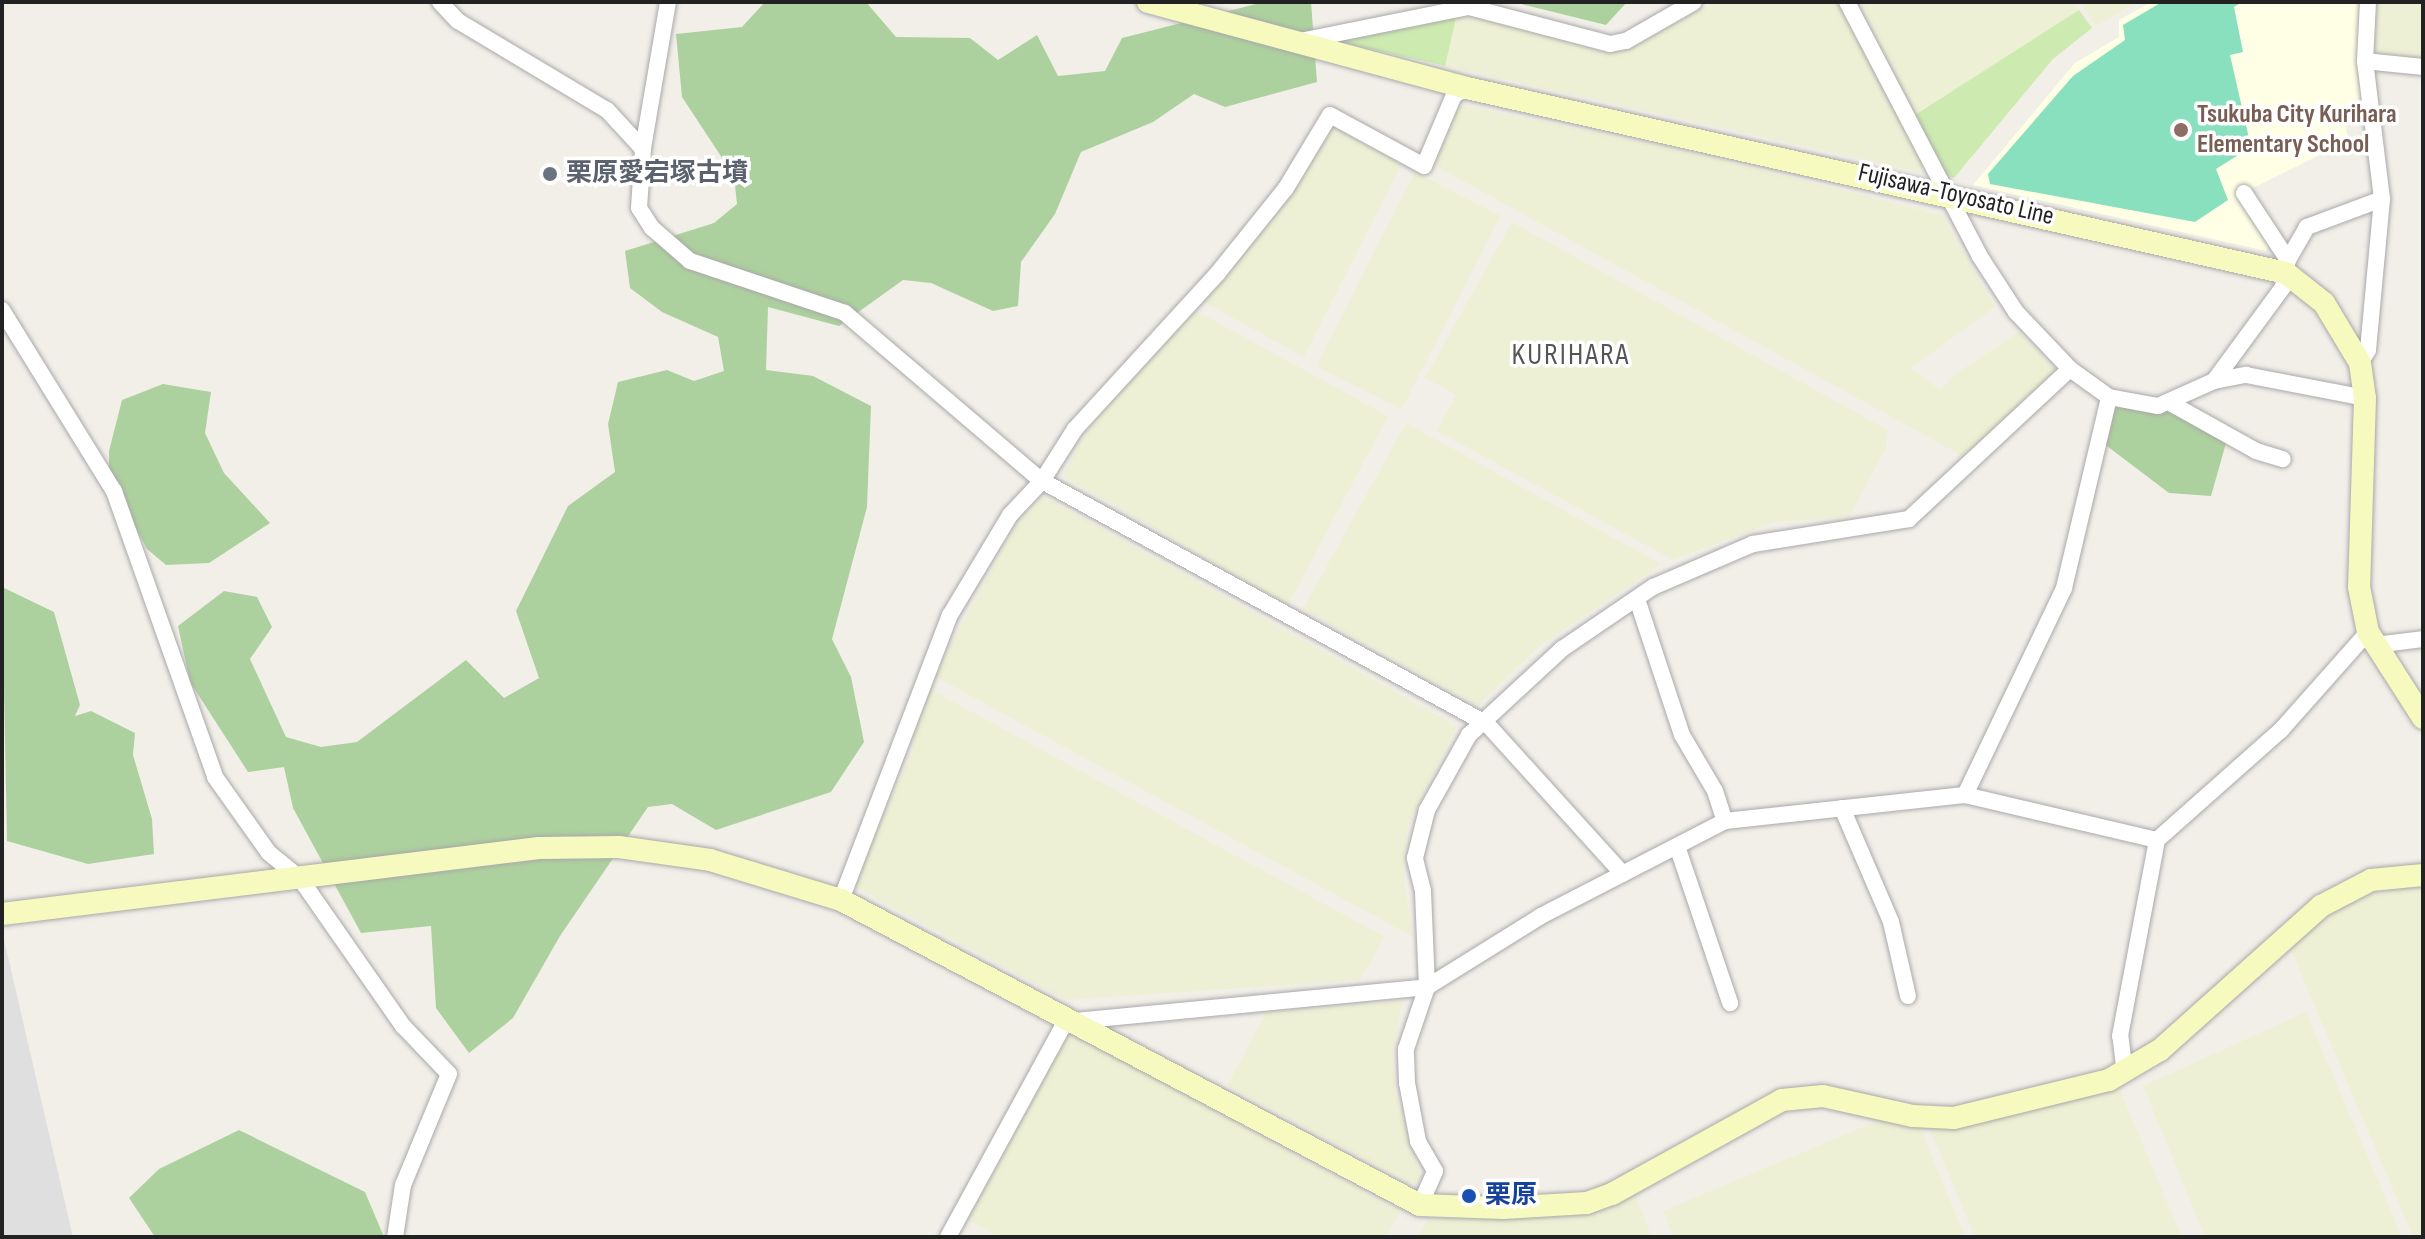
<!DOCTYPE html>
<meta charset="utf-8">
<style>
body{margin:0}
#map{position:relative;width:2425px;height:1239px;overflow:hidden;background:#f2efe9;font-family:"Sofia Sans Condensed","Noto Sans JP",sans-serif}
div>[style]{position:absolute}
.residential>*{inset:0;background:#e0dfdf}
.education>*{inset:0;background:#ffffe5}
.farmland>*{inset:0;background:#eef0d5;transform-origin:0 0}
.grass>*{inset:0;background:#cdebb0}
.forest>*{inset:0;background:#add19e}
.pitch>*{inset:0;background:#88e0be}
.roads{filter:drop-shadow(0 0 2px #a9a9a9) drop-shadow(0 0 2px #a9a9a9)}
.street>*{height:16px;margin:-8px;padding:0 8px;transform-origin:8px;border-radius:8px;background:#fff}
.secondary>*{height:22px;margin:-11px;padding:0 11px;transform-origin:11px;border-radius:11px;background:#f7fabf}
.dots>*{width:22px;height:22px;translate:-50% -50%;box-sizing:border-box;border:4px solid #fff;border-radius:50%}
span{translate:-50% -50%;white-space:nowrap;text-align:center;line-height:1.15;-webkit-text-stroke:7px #fff;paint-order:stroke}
.education-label{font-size:26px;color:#785e54;font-weight:700}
.left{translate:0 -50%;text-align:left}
.worship-label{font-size:26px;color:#5b616d;font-weight:700}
.street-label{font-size:26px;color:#222}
.transit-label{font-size:26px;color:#164399;font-weight:700}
.quarter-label{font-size:30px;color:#555;letter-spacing:2px}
.frame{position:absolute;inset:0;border:4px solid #222;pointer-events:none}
</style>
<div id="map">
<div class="residential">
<div style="clip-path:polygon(2px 931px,73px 1237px,2px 1237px)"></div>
</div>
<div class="education">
<div style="clip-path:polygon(2152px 2px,2361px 2px,2366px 116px,2345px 119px,2348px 141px,2239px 195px,2270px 242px,2266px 251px,1973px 185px,2075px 63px,2119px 37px,2119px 20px)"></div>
</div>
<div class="farmland">
<div style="clip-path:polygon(1715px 2px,1839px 2px,1925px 164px,1920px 172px,1445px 66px,1457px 14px,1620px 51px)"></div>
<div style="clip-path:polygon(1860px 2px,2073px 2px,2079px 10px,1915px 115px)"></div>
<div style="clip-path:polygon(2080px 2px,2137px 2px,2096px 26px)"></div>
<div style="clip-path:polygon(2376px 2px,2423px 2px,2423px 59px,2379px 54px,2374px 48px)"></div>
<div style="clip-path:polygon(1459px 105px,1670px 147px,1942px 215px,1995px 307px,1911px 368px,1941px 391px,1952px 376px,2019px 332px,2055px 370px,1968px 459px,1430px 163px)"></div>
<div style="clip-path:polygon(1333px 126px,1402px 163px,1304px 357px,1202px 301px,1285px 199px)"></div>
<div style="left:1415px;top:172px;width:96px;height:218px;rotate:27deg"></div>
<div style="clip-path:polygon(1512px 222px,1888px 430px,1886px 448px,1849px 517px,1774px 522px,1673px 560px,1437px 431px,1456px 395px,1425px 378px)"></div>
<div style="clip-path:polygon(1191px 308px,1388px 416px,1288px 605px,1063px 476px,1089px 425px)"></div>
<div style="clip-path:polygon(1406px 423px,1661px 564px,1541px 645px,1477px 706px,1303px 609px)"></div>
<div style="clip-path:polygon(1043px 496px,1457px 726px,1407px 828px,1403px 870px,1413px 937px,934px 676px,1017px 522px)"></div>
<div style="clip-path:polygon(930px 689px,1385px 937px,1360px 980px,1066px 1000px,853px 886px,912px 751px,917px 714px)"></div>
<div style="clip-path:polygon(2423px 885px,2423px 1237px,2413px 1237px,2290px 948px,2349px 898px)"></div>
<div style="clip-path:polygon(1403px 1001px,1393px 1051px,1395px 1093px,1421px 1177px,1413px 1185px,1227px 1086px,1266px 1012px)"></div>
<div style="clip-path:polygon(2306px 1012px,2402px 1237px,2205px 1237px,2143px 1086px)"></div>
<div style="clip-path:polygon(1074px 1034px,1400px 1211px,1386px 1237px,999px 1237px,967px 1219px,1063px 1038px)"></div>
<div style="clip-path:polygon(2118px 1086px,2182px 1237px,1975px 1237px,1930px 1130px)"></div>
<div style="clip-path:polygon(1882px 1119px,1920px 1127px,1965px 1237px,1674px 1237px,1663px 1211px)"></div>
<div style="clip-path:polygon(1634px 1193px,1652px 1237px,1418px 1237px,1429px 1219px,1575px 1214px)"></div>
</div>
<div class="grass">
<div style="clip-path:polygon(2079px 10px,2092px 28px,2053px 59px,1954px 178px,1946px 175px,1915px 115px)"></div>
<div style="clip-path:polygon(1457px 14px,1445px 66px,1335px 41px)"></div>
</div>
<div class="forest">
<div style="clip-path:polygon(765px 2px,866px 2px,896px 37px,970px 38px,998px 60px,1037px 35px,1058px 76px,1105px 71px,1122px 38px,1264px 2px,1311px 2px,1317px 82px,1225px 107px,1194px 94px,1153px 122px,1081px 152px,1055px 214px,1021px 262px,1018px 306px,993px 311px,931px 283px,903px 280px,839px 326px,768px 307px,766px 370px,813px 376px,871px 406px,867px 507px,832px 639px,851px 677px,864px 742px,831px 792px,716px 830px,672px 804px,648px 807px,560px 936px,513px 1018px,469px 1053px,436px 1008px,431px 926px,361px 933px,293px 808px,284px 767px,248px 772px,190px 682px,178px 626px,224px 591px,257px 597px,272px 627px,250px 659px,286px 737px,321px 747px,357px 742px,466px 660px,504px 698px,539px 678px,516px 611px,568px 506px,615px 472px,608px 424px,618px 382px,667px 370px,694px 381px,724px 371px,718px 337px,662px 312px,630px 288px,625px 251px,714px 223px,737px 204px,734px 176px,682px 97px,676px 34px,742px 27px)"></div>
<div style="clip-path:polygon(1513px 2px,1627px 2px,1606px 25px)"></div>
<div style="clip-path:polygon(163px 384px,211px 392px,205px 433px,224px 473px,270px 523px,209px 563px,166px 565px,147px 549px,128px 513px,109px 498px,109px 451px,122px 400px)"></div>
<div style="clip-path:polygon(2118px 403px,2173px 411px,2228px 436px,2211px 496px,2169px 493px,2099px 440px)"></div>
<div style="clip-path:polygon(2px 587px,54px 612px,80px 705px,75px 716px,91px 711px,135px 733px,133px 755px,152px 819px,154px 854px,88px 864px,7px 841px)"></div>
<div style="clip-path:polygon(239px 1130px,365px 1192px,384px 1237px,155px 1237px,129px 1198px,159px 1169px)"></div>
</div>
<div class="pitch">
<div style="clip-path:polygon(2162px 2px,2242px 2px,2234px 7px,2243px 52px,2230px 55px,2251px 147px,2216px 169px,2228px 200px,2195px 222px,1990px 184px,1988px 174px,2073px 76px,2125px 40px,2123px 25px)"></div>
</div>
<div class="roads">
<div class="street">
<div style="left:440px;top:2px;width:26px;rotate:47deg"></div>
<div style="left:458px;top:21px;width:174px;rotate:30.9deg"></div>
<div style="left:607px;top:110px;width:53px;rotate:47.3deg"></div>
<div style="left:668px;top:2px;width:149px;rotate:99.7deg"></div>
<div style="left:643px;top:149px;width:59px;rotate:93.9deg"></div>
<div style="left:639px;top:208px;width:24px;rotate:57deg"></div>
<div style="left:652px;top:228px;width:50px;rotate:41deg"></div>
<div style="left:690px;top:261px;width:163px;rotate:18.5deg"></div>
<div style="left:845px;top:313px;width:259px;rotate:40.5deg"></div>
<div style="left:1042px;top:481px;width:507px;rotate:28.64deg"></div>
<div style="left:1487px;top:724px;width:202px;rotate:47.8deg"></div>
<div style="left:1847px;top:2px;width:285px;rotate:62.4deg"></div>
<div style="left:1979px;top:255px;width:68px;rotate:57deg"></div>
<div style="left:2016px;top:312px;width:79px;rotate:46.5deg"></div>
<div style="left:2070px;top:369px;width:48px;rotate:35.7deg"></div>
<div style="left:2109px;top:397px;width:50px;rotate:10.4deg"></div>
<div style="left:2158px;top:406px;width:61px;rotate:-24.1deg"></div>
<div style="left:2214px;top:381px;width:33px;rotate:-11deg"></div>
<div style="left:2246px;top:375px;width:121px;rotate:10.9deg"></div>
<div style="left:1295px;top:42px;width:177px;rotate:-11.4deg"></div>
<div style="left:1469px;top:7px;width:146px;rotate:14.7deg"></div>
<div style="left:1610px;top:44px;width:16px;rotate:-11deg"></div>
<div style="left:1626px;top:41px;width:78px;rotate:-29.8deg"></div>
<div style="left:2365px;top:61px;width:58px;rotate:5.9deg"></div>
<div style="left:2244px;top:193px;width:80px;rotate:56.7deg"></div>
<div style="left:2px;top:310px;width:213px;rotate:58.3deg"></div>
<div style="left:114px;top:491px;width:303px;rotate:70.5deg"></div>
<div style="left:215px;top:777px;width:93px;rotate:54.6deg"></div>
<div style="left:269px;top:853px;width:38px;rotate:39deg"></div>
<div style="left:299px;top:877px;width:182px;rotate:55.1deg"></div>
<div style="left:403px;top:1026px;width:66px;rotate:46.2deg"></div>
<div style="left:449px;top:1074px;width:120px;rotate:112.5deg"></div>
<div style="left:403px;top:1185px;width:53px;rotate:98.7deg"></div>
<div style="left:2360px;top:363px;width:15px;rotate:-58deg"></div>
<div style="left:2368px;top:350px;width:152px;rotate:-84.7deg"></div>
<div style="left:2382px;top:199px;width:139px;rotate:-97deg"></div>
<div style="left:2365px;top:61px;width:59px;rotate:-87.1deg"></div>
<div style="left:2214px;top:381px;width:117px;rotate:-53.7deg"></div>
<div style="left:2283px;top:287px;width:27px;rotate:-80deg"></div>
<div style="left:2288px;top:260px;width:38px;rotate:-60deg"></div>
<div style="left:2307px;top:227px;width:80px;rotate:-20.5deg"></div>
<div style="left:2172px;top:404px;width:96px;rotate:29.2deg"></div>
<div style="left:2256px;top:451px;width:28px;rotate:17deg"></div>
<div style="left:1637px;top:599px;width:143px;rotate:71.7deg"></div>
<div style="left:1682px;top:735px;width:65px;rotate:59.5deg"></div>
<div style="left:1715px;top:791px;width:32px;rotate:72deg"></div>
<div style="left:2375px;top:645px;width:48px;rotate:-7.1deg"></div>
<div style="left:1965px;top:795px;width:229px;rotate:-64.4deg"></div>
<div style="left:2064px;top:588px;width:196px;rotate:-76.7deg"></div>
<div style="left:1842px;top:808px;width:124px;rotate:66.7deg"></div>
<div style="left:1891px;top:922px;width:76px;rotate:77.1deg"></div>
<div style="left:1677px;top:846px;width:166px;rotate:71.3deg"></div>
<div style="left:841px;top:900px;width:305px;rotate:-69.1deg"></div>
<div style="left:950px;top:615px;width:117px;rotate:-59deg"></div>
<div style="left:1010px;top:515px;width:47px;rotate:-46.7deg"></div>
<div style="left:1042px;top:481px;width:62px;rotate:-57.6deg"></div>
<div style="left:1075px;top:429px;width:210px;rotate:-47.5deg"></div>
<div style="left:1217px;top:274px;width:110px;rotate:-51.3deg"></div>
<div style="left:1286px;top:188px;width:85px;rotate:-58.9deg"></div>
<div style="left:1330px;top:115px;width:107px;rotate:28.5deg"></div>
<div style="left:1424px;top:166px;width:77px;rotate:-67.1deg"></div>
<div style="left:1454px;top:95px;width:15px;rotate:-28deg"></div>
<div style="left:2125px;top:1074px;width:38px;rotate:-97deg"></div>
<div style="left:2120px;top:1036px;width:199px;rotate:-79.3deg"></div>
<div style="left:2157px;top:840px;width:166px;rotate:-41.6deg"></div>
<div style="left:2281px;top:730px;width:131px;rotate:-48.4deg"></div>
<div style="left:1420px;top:1205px;width:37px;rotate:-66deg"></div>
<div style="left:1435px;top:1171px;width:34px;rotate:-120deg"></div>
<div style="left:1418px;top:1141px;width:59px;rotate:-100.7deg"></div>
<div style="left:1407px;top:1083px;width:34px;rotate:-92deg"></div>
<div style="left:1406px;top:1049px;width:65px;rotate:-71.3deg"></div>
<div style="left:1427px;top:987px;width:96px;rotate:-92.4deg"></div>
<div style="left:1423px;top:891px;width:34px;rotate:-104deg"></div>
<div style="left:1415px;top:858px;width:49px;rotate:-76deg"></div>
<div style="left:1427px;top:810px;width:86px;rotate:-60.8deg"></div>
<div style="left:1469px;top:735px;width:127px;rotate:-42.8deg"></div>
<div style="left:1562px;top:649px;width:110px;rotate:-34.3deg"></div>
<div style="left:1653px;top:587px;width:109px;rotate:-23.3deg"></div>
<div style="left:1753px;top:544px;width:158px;rotate:-9.1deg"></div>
<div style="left:1909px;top:519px;width:220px;rotate:-43deg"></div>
<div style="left:948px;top:1237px;width:245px;rotate:-61.4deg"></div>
<div style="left:1065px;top:1022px;width:364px;rotate:-5.5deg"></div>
<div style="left:1427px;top:987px;width:134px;rotate:-31.9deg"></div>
<div style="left:1541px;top:916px;width:207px;rotate:-27.3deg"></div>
<div style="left:1725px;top:821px;width:241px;rotate:-6.2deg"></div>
<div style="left:1965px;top:795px;width:197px;rotate:13.2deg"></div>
</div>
<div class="secondary">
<div style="left:1148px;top:2px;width:330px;rotate:15.1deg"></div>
<div style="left:1467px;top:88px;width:840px;rotate:12.73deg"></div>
<div style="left:2286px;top:273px;width:48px;rotate:38.3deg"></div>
<div style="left:2324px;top:303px;width:70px;rotate:59deg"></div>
<div style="left:2360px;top:363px;width:35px;rotate:82deg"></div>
<div style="left:2365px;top:398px;width:189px;rotate:91.8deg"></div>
<div style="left:2359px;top:587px;width:46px;rotate:78.7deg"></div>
<div style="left:2368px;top:632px;width:102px;rotate:57.4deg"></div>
<div style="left:2px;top:914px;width:541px;rotate:-7.01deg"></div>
<div style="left:539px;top:848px;width:80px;rotate:-0.7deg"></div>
<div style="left:619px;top:847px;width:92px;rotate:8.1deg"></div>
<div style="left:710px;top:860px;width:137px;rotate:17deg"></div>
<div style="left:841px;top:900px;width:654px;rotate:27.78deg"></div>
<div style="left:1420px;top:1205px;width:83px;rotate:2.1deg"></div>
<div style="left:1503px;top:1208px;width:84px;rotate:-3.4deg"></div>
<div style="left:1587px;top:1203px;width:27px;rotate:-20deg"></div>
<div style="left:1612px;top:1194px;width:194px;rotate:-28.9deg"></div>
<div style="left:1782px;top:1100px;width:41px;rotate:-5.6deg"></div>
<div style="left:1823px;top:1096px;width:92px;rotate:12.5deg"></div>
<div style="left:1913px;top:1116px;width:41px;rotate:2.8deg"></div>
<div style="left:1954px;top:1118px;width:160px;rotate:-13.8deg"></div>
<div style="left:2109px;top:1080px;width:59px;rotate:-30.5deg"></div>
<div style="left:2160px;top:1050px;width:216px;rotate:-41.8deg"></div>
<div style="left:2321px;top:906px;width:56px;rotate:-27.5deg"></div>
<div style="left:2371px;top:880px;width:52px;rotate:-5.5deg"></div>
</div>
</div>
<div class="dots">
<div style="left:2181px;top:130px;background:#8d6e63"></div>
<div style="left:550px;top:174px;background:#6b7280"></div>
<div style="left:1469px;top:1196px;background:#1a4fb4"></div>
</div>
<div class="education-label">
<span class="left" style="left:2197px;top:130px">Tsukuba City Kurihara<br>Elementary School</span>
</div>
<div class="worship-label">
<span class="left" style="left:566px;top:174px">栗原愛宕塚古墳</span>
</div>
<div class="street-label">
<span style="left:1956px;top:195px;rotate:13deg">Fujisawa-Toyosato Line</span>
</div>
<div class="transit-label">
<span class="left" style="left:1485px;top:1196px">栗原</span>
</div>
<div class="quarter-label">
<span style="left:1571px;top:355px">KURIHARA</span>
</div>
<div class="frame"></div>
</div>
